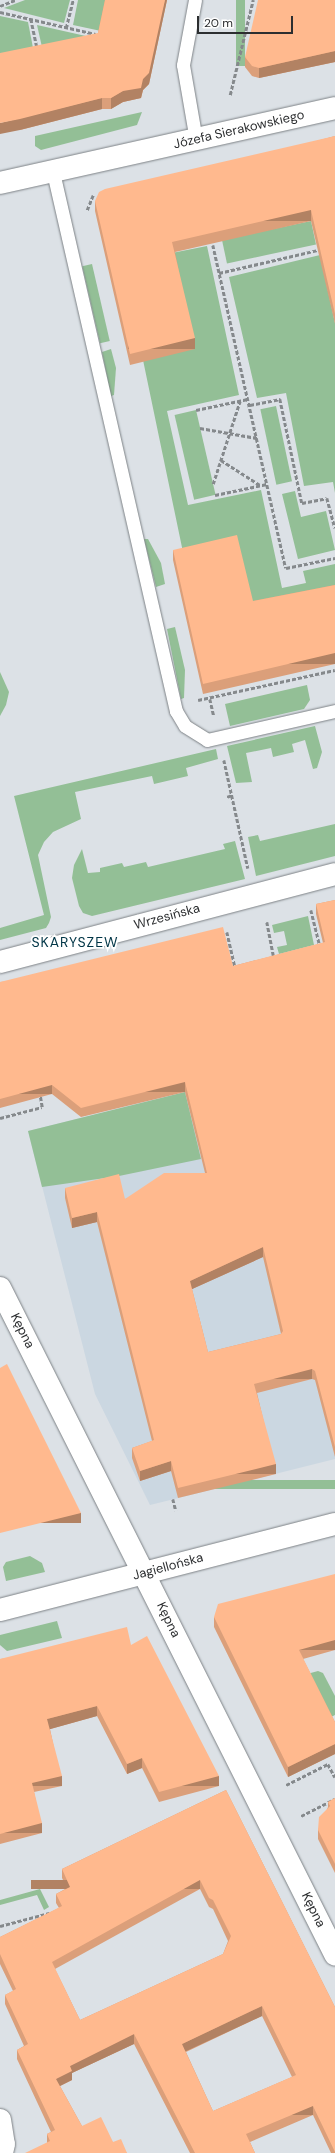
<!DOCTYPE html>
<meta charset="utf-8">
<style>
body{margin:0}
#map{position:relative;width:335px;height:2153px;overflow:hidden;background:#dce1e6;font-family:"DM Sans",sans-serif}
div>[style]{position:absolute}
.built>*{inset:0;background:#cbd7e1}
.green>*{inset:0;background:#93bf96;transform-origin:0 0}
.path>*{height:2.5px;margin-top:-1.25px;transform-origin:0;background:repeating-linear-gradient(90deg,#85898c 0 4px,transparent 0 6px)}
.roads{filter:drop-shadow(0 0 1px #7d8286) drop-shadow(0 0 1px #7d8286)}
.service>*{height:13px;margin:-6.5px;padding:0 6.5px;transform-origin:6.5px;border-radius:6.5px;background:#fff}
.minor>*{height:22px;margin:-11px;padding:0 11px;transform-origin:11px;border-radius:11px;background:#fff}
.tertiary>*{height:22px;margin:-11px;padding:0 11px;transform-origin:11px;border-radius:11px;background:#fff}
.wall>*{inset:0;background:#db9f7a}
.shaded-wall>*{inset:0;background:#b28263;transform-origin:0 0}
.building>*{inset:0;background:#ffb98e}
span{translate:-50% -50%;white-space:nowrap;text-align:center;line-height:1.15;-webkit-text-stroke:3.5px #fff;paint-order:stroke}
.street-label{font-size:13px;color:#2c2e30}
.neighbourhood-label{font-size:14px;color:#003546;letter-spacing:1px}
.scale{position:absolute;left:197px;top:16px;width:96px;height:18px;box-sizing:border-box;border:2px solid #2c2e30;border-top:0;padding-left:5px;font-size:12px;line-height:14px;white-space:nowrap;color:#2c2e30;-webkit-text-stroke:3px #fff;paint-order:stroke}
</style>
<div id="map">
<div class="built">
<div style="clip-path:polygon(335px 1060px,335px 1459px,150px 1505px,95px 1394px,28px 1131px,185px 1092px,187px 1097px)"></div>
</div>
<div class="green">
<div style="clip-path:polygon(25px 0,70px 0,64px 23px,4px 8px)"></div>
<div style="clip-path:polygon(78px 0,107px 0,101px 31px,73px 25px)"></div>
<div style="left:236px;top:0;width:9px;height:66px"></div>
<div style="clip-path:polygon(0 16px,28px 22px,34px 53px,0 55px)"></div>
<div style="clip-path:polygon(37px 25px,99px 39px,44px 56px)"></div>
<div style="clip-path:polygon(142px 112px,137px 125px,41px 150px,35px 146px,35px 136px)"></div>
<div style="left:311px;top:221px;width:24px;height:91px;rotate:78deg"></div>
<div style="clip-path:polygon(207px 246px,239px 395px,167px 411px,188px 505px,261px 490px,282px 588px,306px 583px,303px 571px,335px 564px,335px 595px,253px 611px,184px 557px,143px 360px,172px 253px)"></div>
<div style="clip-path:polygon(320px 255px,335px 323px,335px 493px,333px 482px,304px 486px,286px 393px,257px 398px,229px 277px)"></div>
<div style="left:92px;top:264px;width:79px;height:10px;rotate:77deg"></div>
<div style="clip-path:polygon(111px 349px,116px 368px,114px 395px,111px 396px,102px 352px)"></div>
<div style="left:276px;top:406px;width:77px;height:16px;rotate:78deg"></div>
<div style="left:196px;top:410px;width:87px;height:22px;rotate:77deg"></div>
<div style="clip-path:polygon(295px 491px,301px 517px,326px 511px,335px 550px,298px 559px,282px 494px)"></div>
<div style="clip-path:polygon(144px 539px,148px 539px,161px 563px,165px 584px,156px 587px)"></div>
<div style="clip-path:polygon(175px 627px,185px 670px,184px 698px,181px 699px,167px 629px)"></div>
<div style="clip-path:polygon(0 672px,9px 692px,6px 705px,0 716px)"></div>
<div style="clip-path:polygon(307px 685px,310px 700px,304px 709px,230px 726px,225px 704px)"></div>
<div style="clip-path:polygon(315px 726px,322px 752px,317px 768px,313px 769px,305px 740px,292px 744px,294px 752px,273px 757px,271px 748px,246px 753px,252px 782px,236px 783px,227px 746px)"></div>
<div style="clip-path:polygon(216px 749px,218px 759px,186px 768px,188px 776px,154px 784px,152px 776px,75px 792px,81px 819px,53px 832px,44px 842px,38px 855px,51px 917px,49px 923px,46px 928px,0 940px,0 928px,44px 915px,14px 796px)"></div>
<div style="clip-path:polygon(335px 824px,335px 856px,256px 876px,248px 837px,258px 835px,260px 841px)"></div>
<div style="clip-path:polygon(235px 841px,245px 879px,92px 916px,83px 913px,79px 906px,72px 878px,74px 865px,82px 849px,88px 873px,100px 872px,100px 868px,122px 863px,124px 867px,146px 862px,148px 867px,225px 849px,223px 844px)"></div>
<div style="clip-path:polygon(308px 916px,314px 945px,279px 954px,277px 947px,287px 945px,284px 931px,274px 933px,272px 925px)"></div>
<div style="clip-path:polygon(185px 1092px,201px 1159px,119px 1176px,42px 1187px,28px 1131px)"></div>
<div style="left:335px;top:1480px;width:9px;height:120px;rotate:90deg"></div>
<div style="clip-path:polygon(30px 1556px,42px 1563px,45px 1572px,6px 1581px,3px 1567px,6px 1562px)"></div>
<div style="clip-path:polygon(57px 1621px,62px 1638px,7px 1651px,0 1645px,0 1635px)"></div>
<div style="clip-path:polygon(318px 1671px,323px 1673px,335px 1696px,335px 1715px,329px 1718px,307px 1674px)"></div>
<div style="clip-path:polygon(40px 1889px,49px 1907px,44px 1910px,37px 1895px,0 1905px,0 1900px)"></div>
</div>
<div class="path">
<div style="left:0;top:6px;width:16px;rotate:-22deg"></div>
<div style="left:0;top:12px;width:98px;rotate:13deg"></div>
<div style="left:31px;top:19px;width:30px;rotate:78deg"></div>
<div style="left:66px;top:28px;width:29px;rotate:-76deg"></div>
<div style="left:230px;top:95px;width:98px;rotate:-76.4deg"></div>
<div style="left:87px;top:210px;width:16px;rotate:-68deg"></div>
<div style="left:213px;top:245px;width:331px;rotate:77.3deg"></div>
<div style="left:286px;top:568px;width:50px;rotate:-11.5deg"></div>
<div style="left:219px;top:273px;width:102px;rotate:-13.1deg"></div>
<div style="left:250px;top:405px;width:31px;rotate:-11deg"></div>
<div style="left:280px;top:399px;width:106px;rotate:78.1deg"></div>
<div style="left:302px;top:503px;width:25px;rotate:-11deg"></div>
<div style="left:327px;top:498px;width:31px;rotate:75deg"></div>
<div style="left:196px;top:410px;width:53px;rotate:-11.9deg"></div>
<div style="left:200px;top:428px;width:58px;rotate:10deg"></div>
<div style="left:221px;top:460px;width:46px;rotate:32.7deg"></div>
<div style="left:213px;top:484px;width:87px;rotate:-72deg"></div>
<div style="left:215px;top:495px;width:53px;rotate:-11.9deg"></div>
<div style="left:210px;top:699px;width:17px;rotate:77deg"></div>
<div style="left:198px;top:700px;width:140px;rotate:-12.4deg"></div>
<div style="left:224px;top:760px;width:111px;rotate:77.5deg"></div>
<div style="left:227px;top:797px;width:5px;rotate:-22deg"></div>
<div style="left:311px;top:910px;width:38px;rotate:76deg"></div>
<div style="left:267px;top:922px;width:37px;rotate:79deg"></div>
<div style="left:227px;top:932px;width:37px;rotate:77deg"></div>
<div style="left:0;top:1118px;width:43px;rotate:-14.7deg"></div>
<div style="left:42px;top:1107px;width:11px;rotate:-100deg"></div>
<div style="left:173px;top:1499px;width:12px;rotate:76deg"></div>
<div style="left:286px;top:1785px;width:47px;rotate:-26.6deg"></div>
<div style="left:328px;top:1764px;width:15px;rotate:62deg"></div>
<div style="left:301px;top:1816px;width:38px;rotate:-27deg"></div>
<div style="left:0;top:1926px;width:51px;rotate:-14.9deg"></div>
</div>
<div class="roads">
<div class="service">
<div style="left:195px;top:0;width:66px;rotate:100.5deg"></div>
<div style="left:183px;top:65px;width:76px;rotate:80.2deg"></div>
<div style="left:53px;top:172px;width:553px;rotate:77.15deg"></div>
<div style="left:176px;top:711px;width:17px;rotate:59deg"></div>
<div style="left:185px;top:726px;width:26px;rotate:32deg"></div>
<div style="left:207px;top:740px;width:131px;rotate:-12.8deg"></div>
</div>
<div class="minor">
<div style="left:0;top:183px;width:343px;rotate:-12.6deg"></div>
<div style="left:0;top:962px;width:346px;rotate:-14.7deg"></div>
<div style="left:0;top:1288px;width:746px;rotate:63.3deg"></div>
<div style="left:0;top:2120px;width:24px;rotate:81deg"></div>
<div style="left:4px;top:2144px;width:9px;rotate:103deg"></div>
</div>
<div class="tertiary">
<div style="left:0;top:1610px;width:346px;rotate:-14.4deg"></div>
</div>
</div>
<div class="wall">
<div style="clip-path:polygon(105px 0,167px 0,149px 84px,143px 90px,141px 98px,123px 102px,111px 109px,102px 109px,20px 130px,98px 33px)"></div>
<div style="clip-path:polygon(335px 0,335px 62px,259px 78px,252px 76px,245px 67px,245px 57px)"></div>
<div style="clip-path:polygon(335px 136px,335px 324px,311px 221px,175px 252px,195px 349px,130px 365px,95px 211px,95px 201px)"></div>
<div style="clip-path:polygon(173px 550px,253px 601px,335px 585px,335px 664px,203px 694px,173px 560px)"></div>
<div style="clip-path:polygon(evenodd,335px 900px,335px 1457px,315px 1380px,312px 1379px,257px 1393px,276px 1474px,178px 1498px,171px 1471px,140px 1481px,132px 1458px,132px 1448px,152px 1441px,97px 1222px,72px 1228px,65px 1198px,65px 1188px,125px 1199px,205px 1173px,185px 1092px,81px 1117px,52px 1094px,0 1108px,0 982px,233px 966px,323px 943px,316px 914px,316px 904px,335px 900px,263px 1257px,281px 1334px,208px 1352px,192px 1289px,263px 1257px)"></div>
<div style="clip-path:polygon(214px 1617px,335px 1650px,303px 1659px,335px 1722px,335px 1754px,288px 1777px,214px 1627px)"></div>
<div style="clip-path:polygon(131px 1645px,219px 1786px,159px 1802px,142px 1768px,127px 1774px,97px 1716px,50px 1729px,62px 1786px,34px 1792px,42px 1833px,0 1844px,0 1659px)"></div>
<div style="clip-path:polygon(evenodd,226px 1790px,335px 2007px,335px 2153px,331px 2153px,313px 2115px,250px 2142px,255px 2153px,190px 2153px,134px 2044px,72px 2073px,72px 2080px,60px 2086px,82px 2126px,113px 2142px,127px 2153px,47px 2143px,47px 2134px,51px 2132px,17px 2059px,17px 2050px,24px 2046px,5px 2004px,5px 1995px,13px 1991px,0 1964px,0 1937px,59px 1908px,56px 1903px,56px 1894px,67px 1888px,62px 1878px,62px 1869px,226px 1790px,200px 1889px,209px 1907px,213px 1909px,228px 1941px,223px 1954px,80px 2020px,55px 1969px,200px 1889px,226px 1790px,262px 2016px,292px 2077px,213px 2111px,186px 2052px,262px 2016px)"></div>
<div style="clip-path:polygon(335px 1798px,335px 1873px,318px 1839px,318px 1830px,328px 1807px,328px 1802px)"></div>
</div>
<div class="shaded-wall">
<div style="clip-path:polygon(165px 0,167px 0,149px 84px,143px 90px,141px 98px,123px 102px,111px 109px,111px 98px,143px 79px)"></div>
<div style="clip-path:polygon(335px 51px,335px 62px,259px 78px,259px 68px)"></div>
<div style="clip-path:polygon(102px 98px,102px 109px,20px 130px,0 134px,0 123px)"></div>
<div style="left:311px;top:210px;width:11px;height:143px;rotate:90deg"></div>
<div style="left:195px;top:338px;width:11px;height:67px;rotate:90deg"></div>
<div style="left:335px;top:653px;width:11px;height:136px;rotate:90deg"></div>
<div style="left:185px;top:1082px;width:10px;height:107px;rotate:90deg"></div>
<div style="left:52px;top:1085px;width:9px;height:54px;rotate:90deg"></div>
<div style="clip-path:polygon(97px 1212px,97px 1222px,72px 1228px,72px 1218px)"></div>
<div style="clip-path:polygon(263px 1247px,263px 1257px,190px 1290px,190px 1281px)"></div>
<div style="left:312px;top:1369px;width:10px;height:60px;rotate:90deg"></div>
<div style="clip-path:polygon(171px 1461px,171px 1471px,140px 1481px,140px 1471px)"></div>
<div style="left:276px;top:1464px;width:10px;height:101px;rotate:90deg"></div>
<div style="left:81px;top:1513px;width:10px;height:83px;rotate:90deg"></div>
<div style="left:335px;top:1640px;width:10px;height:37px;rotate:90deg"></div>
<div style="clip-path:polygon(97px 1706px,97px 1716px,47px 1730px,47px 1719px)"></div>
<div style="clip-path:polygon(335px 1744px,335px 1754px,288px 1777px,288px 1767px)"></div>
<div style="clip-path:polygon(142px 1758px,142px 1768px,127px 1774px,127px 1764px)"></div>
<div style="left:62px;top:1776px;width:10px;height:31px;rotate:90deg"></div>
<div style="left:219px;top:1776px;width:10px;height:62px;rotate:90deg"></div>
<div style="left:42px;top:1823px;width:10px;height:43px;rotate:90deg"></div>
<div style="left:200px;top:1880px;width:9px;height:169px;rotate:90deg"></div>
<div style="clip-path:polygon(262px 2006px,262px 2016px,182px 2053px,182px 2044px)"></div>
<div style="clip-path:polygon(134px 2034px,134px 2044px,72px 2073px,72px 2080px,56px 2088px,56px 2079px,70px 2066px)"></div>
<div style="left:313px;top:2106px;width:9px;height:73px;rotate:90deg"></div>
</div>
<div class="building">
<div style="clip-path:polygon(105px 0,165px 0,149px 73px,143px 79px,141px 88px,123px 91px,111px 98px,102px 98px,20px 119px,0 123px,0 53px,98px 33px)"></div>
<div style="clip-path:polygon(258px 0,335px 0,335px 51px,259px 68px,252px 66px,245px 57px)"></div>
<div style="clip-path:polygon(335px 136px,335px 314px,311px 210px,172px 242px,195px 338px,130px 354px,95px 201px,99px 192px,105px 189px)"></div>
<div style="clip-path:polygon(237px 535px,253px 601px,335px 585px,335px 653px,203px 684px,173px 550px)"></div>
<div style="clip-path:polygon(evenodd,335px 900px,335px 1447px,315px 1371px,312px 1369px,254px 1384px,276px 1464px,178px 1488px,171px 1461px,140px 1471px,132px 1448px,154px 1440px,97px 1212px,72px 1218px,65px 1188px,119px 1174px,125px 1199px,164px 1173px,207px 1173px,185px 1082px,81px 1108px,52px 1085px,0 1099px,0 982px,223px 927px,233px 966px,325px 942px,316px 904px,335px 900px,263px 1247px,283px 1331px,281px 1334px,208px 1352px,190px 1281px,263px 1247px)"></div>
<div style="clip-path:polygon(7px 1364px,81px 1513px,0 1533px,0 1368px)"></div>
<div style="clip-path:polygon(335px 1574px,335px 1640px,299px 1650px,335px 1722px,335px 1744px,288px 1767px,214px 1617px,218px 1604px)"></div>
<div style="clip-path:polygon(127px 1627px,131px 1645px,147px 1636px,219px 1776px,159px 1792px,142px 1758px,127px 1764px,97px 1706px,47px 1719px,62px 1776px,32px 1783px,42px 1823px,0 1834px,0 1659px)"></div>
<div style="clip-path:polygon(evenodd,226px 1790px,335px 2007px,335px 2152px,313px 2106px,246px 2134px,255px 2153px,195px 2153px,134px 2034px,70px 2066px,72px 2071px,56px 2079px,82px 2126px,101px 2117px,113px 2142px,121px 2139px,127px 2153px,25px 2153px,50px 2141px,47px 2134px,55px 2130px,17px 2050px,28px 2044px,5px 1995px,16px 1989px,0 1954px,0 1937px,62px 1906px,56px 1894px,70px 1887px,62px 1869px,226px 1790px,200px 1880px,209px 1898px,213px 1900px,231px 1936px,223px 1954px,80px 2020px,52px 1962px,200px 1880px,226px 1790px,262px 2006px,296px 2075px,213px 2111px,182px 2044px,262px 2006px)"></div>
<div style="clip-path:polygon(335px 1798px,335px 1864px,318px 1830px,319px 1817px,330px 1806px,328px 1802px)"></div>
</div>
<div class="street-label">
<span style="left:239px;top:130px;rotate:-13deg">Józefa Sierakowskiego</span>
<span style="left:167px;top:917px;rotate:-15deg">Wrzesińska</span>
<span style="left:22px;top:1331px;rotate:63deg">Kępna</span>
<span style="left:168px;top:1567px;rotate:-15deg">Jagiellońska</span>
<span style="left:168px;top:1620px;rotate:64deg">Kępna</span>
<span style="left:313px;top:1910px;rotate:63deg">Kępna</span>
</div>
<div class="neighbourhood-label">
<span style="left:75px;top:942px">SKARYSZEW</span>
</div>
<div class="scale">20 m</div>
</div>
